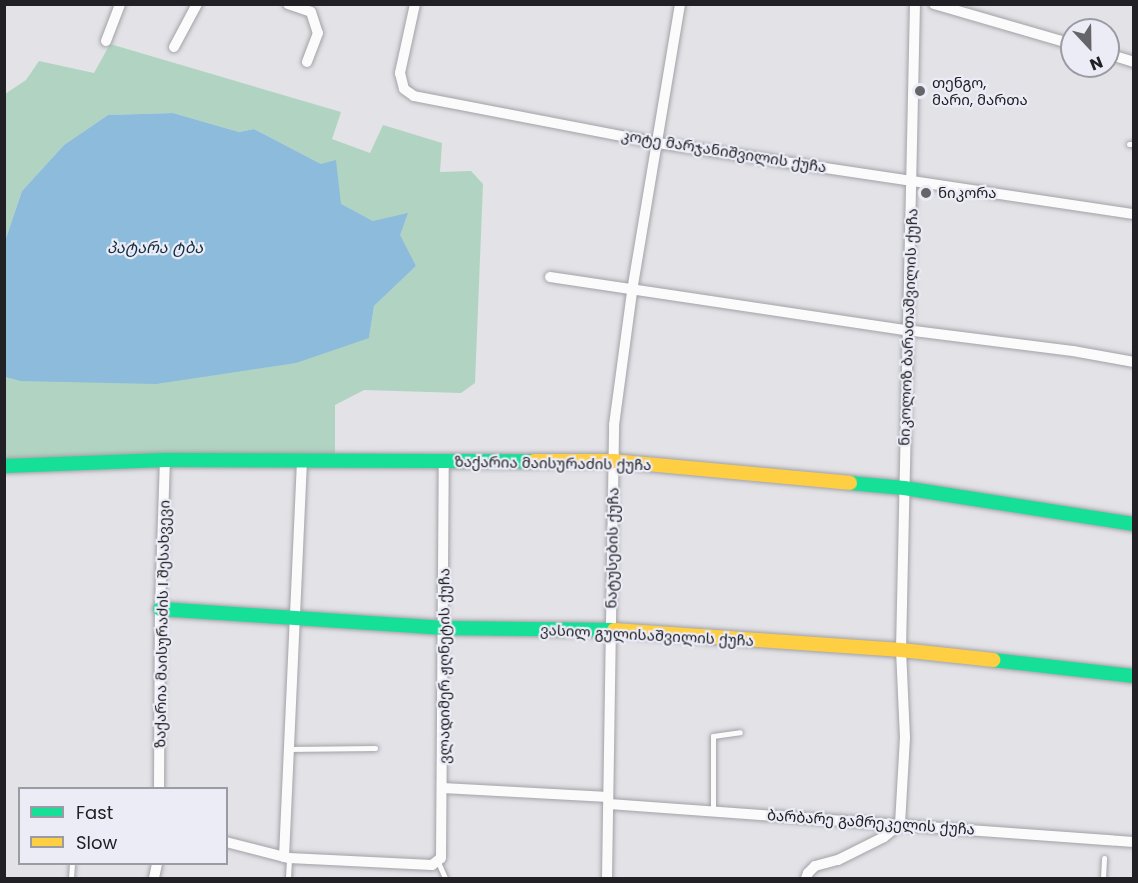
<!DOCTYPE html>
<meta charset="utf-8">
<style>
body{margin:0}
#map{position:relative;width:1138px;height:883px;overflow:hidden;background:#e2e2e7;font-family:Poppins,"Noto Sans Georgian",sans-serif}
div>[style]{position:absolute}
.green>*{inset:0;background:#b1d4c2}
.water>*{inset:0;background:#8cbbdc}
.roads{filter:drop-shadow(0 0 2px #a2a2a7) drop-shadow(0 0 2px #a2a2a7)}
.lane>*{height:5px;margin:-2.5px;padding:0 2.5px;transform-origin:2.5px;border-radius:2.5px;background:#fbfbfb}
.street>*{height:10px;margin:-5px;padding:0 5px;transform-origin:5px;border-radius:5px;background:#fbfbfb}
.fast>*{height:14px;margin:-7px;padding:0 7px;transform-origin:7px;border-radius:7px;background:#16e098}
.slow>*{height:14px;margin:-7px;padding:0 7px;transform-origin:7px;border-radius:7px;background:#ffcf43}
.dots>*{width:16px;height:16px;translate:-50% -50%;box-sizing:border-box;border:3px solid #ececf7;border-radius:50%}
span{translate:-50% -50%;white-space:nowrap;text-align:center;line-height:1.15;-webkit-text-stroke:4.5px #ececf7;paint-order:stroke}
.poi-label{font-size:15px;color:#212125}
.left{translate:0 -50%;text-align:left}
.street-label{font-size:15px;color:#212125}
.water-label{font-size:16px;color:#0f2d40;font-style:italic}
.frame{position:absolute;inset:0;border:6px solid #212125;pointer-events:none}
.legend{position:absolute;left:18px;top:787px;width:210px;height:78px;box-sizing:border-box;background:#ececf7;border:2px solid #9b9ba3;margin:0;padding:8px 10px;list-style:none;font-size:18px;color:#212125}
.legend li{display:flex;align-items:center;gap:12px;height:30px}
.legend b{width:30px;border:2px solid #9b9ba3}
.north{position:absolute;left:1060px;top:18px;width:60px;height:60px;box-sizing:border-box;background:#ececf7;border:2px solid #9b9ba3;border-radius:50%;rotate:158deg;font-size:16px;font-weight:700;line-height:24px;text-align:center;color:#212125}
.north::after{content:'';display:block;margin:auto;width:21px;height:27px;background:#656569;clip-path:polygon(50% 0,100% 100%,50% 72%,0 100%)}
</style>
<div id="map">
<div class="green">
<div style="clip-path:polygon(110px 44px,341px 112px,332px 139px,370px 153px,383px 125px,442px 143px,440px 172px,471px 171px,483px 184px,475px 383px,461px 393px,364px 390px,335px 405px,335px 456px,165px 455px,5px 460px,5px 377px,20px 381px,369px 338px,374px 306px,416px 266px,373px 221px,340px 204px,321px 164px,254px 129px,239px 132px,173px 113px,108px 115px,64px 145px,22px 191px,5px 241px,5px 94px,26px 80px,39px 61px,94px 73px)"></div>
</div>
<div class="water">
<div style="clip-path:polygon(173px 113px,239px 132px,254px 129px,321px 164px,336px 160px,341px 204px,373px 221px,408px 213px,400px 235px,416px 266px,374px 306px,369px 338px,296px 363px,156px 384px,20px 381px,5px 377px,5px 241px,22px 191px,64px 145px,108px 115px)"></div>
</div>
<div class="roads">
<div class="lane">
<div style="left:1129px;top:144px;width:5px"></div>
<div style="left:289px;top:749px;width:86px;rotate:-0.7deg"></div>
<div style="left:713px;top:810px;width:74px;rotate:-90deg"></div>
<div style="left:713px;top:736px;width:27px;rotate:-8deg"></div>
<div style="left:438px;top:862px;width:17px;rotate:66deg"></div>
<div style="left:71px;top:878px;width:14px;rotate:-86deg"></div>
<div style="left:288px;top:878px;width:20px;rotate:-87deg"></div>
<div style="left:1103px;top:878px;width:20px;rotate:-87deg"></div>
</div>
<div class="street">
<div style="left:288px;top:4px;width:24px;rotate:19deg"></div>
<div style="left:311px;top:12px;width:22px;rotate:72deg"></div>
<div style="left:318px;top:33px;width:31px;rotate:111deg"></div>
<div style="left:415px;top:4px;width:71px;rotate:102.3deg"></div>
<div style="left:400px;top:73px;width:16px;rotate:76deg"></div>
<div style="left:404px;top:89px;width:12px;rotate:35deg"></div>
<div style="left:414px;top:96px;width:248px;rotate:10.9deg"></div>
<div style="left:658px;top:143px;width:481px;rotate:8.5deg"></div>
<div style="left:934px;top:4px;width:144px;rotate:16.2deg"></div>
<div style="left:106px;top:41px;width:40px;rotate:-69deg"></div>
<div style="left:174px;top:47px;width:49px;rotate:-61.9deg"></div>
<div style="left:1108px;top:54px;width:27px;rotate:17deg"></div>
<div style="left:550px;top:277px;width:360px;rotate:8.5deg"></div>
<div style="left:906px;top:330px;width:168px;rotate:7.2deg"></div>
<div style="left:1073px;top:351px;width:62px;rotate:10.2deg"></div>
<div style="left:159px;top:788px;width:179px;rotate:-89.7deg"></div>
<div style="left:160px;top:609px;width:149px;rotate:-88.1deg"></div>
<div style="left:443px;top:788px;width:165px;rotate:3.1deg"></div>
<div style="left:609px;top:804px;width:526px;rotate:4.14deg"></div>
<div style="left:900px;top:824px;width:86px;rotate:-86.7deg"></div>
<div style="left:905px;top:738px;width:88px;rotate:-92.6deg"></div>
<div style="left:901px;top:650px;width:646px;rotate:-88.76deg"></div>
<div style="left:226px;top:842px;width:65px;rotate:14.3deg"></div>
<div style="left:289px;top:858px;width:143px;rotate:2.8deg"></div>
<div style="left:432px;top:865px;width:11px;rotate:-38deg"></div>
<div style="left:441px;top:858px;width:397px;rotate:-89.6deg"></div>
<div style="left:284px;top:857px;width:395px;rotate:-87.4deg"></div>
<div style="left:154px;top:878px;width:14px;rotate:-78deg"></div>
<div style="left:607px;top:878px;width:453px;rotate:-89.1deg"></div>
<div style="left:614px;top:425px;width:135px;rotate:-82.3deg"></div>
<div style="left:632px;top:291px;width:291px;rotate:-80.5deg"></div>
<div style="left:806px;top:878px;width:5px;rotate:-68deg"></div>
<div style="left:808px;top:873px;width:10px;rotate:-45deg"></div>
<div style="left:815px;top:866px;width:24px;rotate:-15deg"></div>
<div style="left:838px;top:860px;width:51px;rotate:-26.6deg"></div>
<div style="left:884px;top:837px;width:21px;rotate:-39deg"></div>
</div>
<div class="fast">
<div style="left:4px;top:466px;width:161px;rotate:-2.1deg"></div>
<div style="left:165px;top:460px;width:369px;rotate:0.2deg"></div>
<div style="left:850px;top:483px;width:54px;rotate:5.3deg"></div>
<div style="left:904px;top:488px;width:233px;rotate:8.9deg"></div>
<div style="left:160px;top:609px;width:286px;rotate:3.8deg"></div>
<div style="left:445px;top:628px;width:169px;rotate:0.7deg"></div>
<div style="left:993px;top:660px;width:142px;rotate:6.5deg"></div>
</div>
<div class="slow">
<div style="left:534px;top:461px;width:80px"></div>
<div style="left:614px;top:461px;width:237px;rotate:5.3deg"></div>
<div style="left:614px;top:630px;width:288px;rotate:4deg"></div>
<div style="left:901px;top:650px;width:93px;rotate:6.2deg"></div>
</div>
</div>
<div class="dots">
<div style="left:920px;top:91px;background:#656569"></div>
<div style="left:926px;top:193px;background:#656569"></div>
</div>
<div class="poi-label">
<span class="left" style="left:932px;top:91px">თენგო,<br>მარი, მართა</span>
<span class="left" style="left:938px;top:193px">ნიკორა</span>
</div>
<div class="street-label">
<span style="left:724px;top:151px;rotate:9deg">კოტე მარჯანიშვილის ქუჩა</span>
<span style="left:908px;top:327px;rotate:-88deg">ნიკოლოზ ბარათაშვილის ქუჩა</span>
<span style="left:553px;top:463px;rotate:1deg">ზაქარია მაისურაძის ქუჩა</span>
<span style="left:612px;top:548px;rotate:-89deg">ნატუსების ქუჩა</span>
<span style="left:162px;top:624px;rotate:-89deg">ზაქარია მაისურაძის I შესახვევი</span>
<span style="left:647px;top:635px;rotate:3deg">ვასილ გულისაშვილის ქუჩა</span>
<span style="left:444px;top:666px;rotate:-90deg">ვლადიმერ ჟღნეტის ქუჩა</span>
<span style="left:871px;top:822px;rotate:4deg">ბარბარე გამრეკელის ქუჩა</span>
</div>
<div class="water-label">
<span style="left:155px;top:248px">პატარა ტბა</span>
</div>
<div class="frame"></div>
<ul class="legend">
<li><b style="height:8px;background:#16e098"></b>Fast</li>
<li><b style="height:8px;background:#ffcf43"></b>Slow</li>
</ul>
<div class="north">N</div>
</div>
